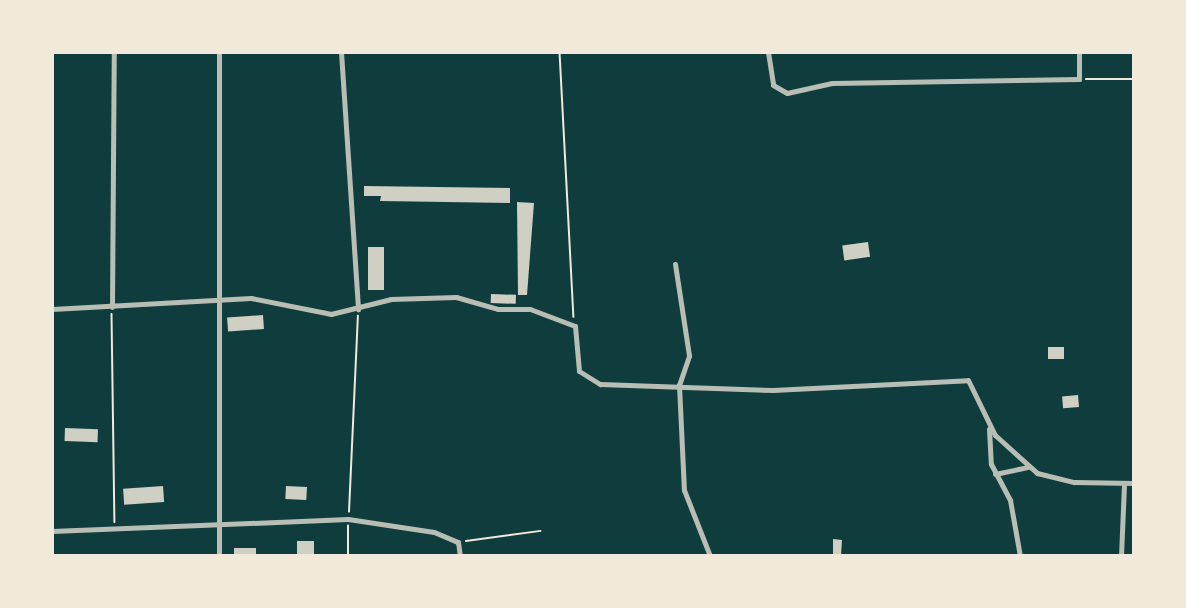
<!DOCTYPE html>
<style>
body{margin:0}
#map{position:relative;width:1186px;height:608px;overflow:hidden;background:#0f3d3e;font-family:Figtree,sans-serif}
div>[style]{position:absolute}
.building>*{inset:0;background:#cfcfc3;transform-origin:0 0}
.path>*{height:1.5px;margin:-0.75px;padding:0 0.75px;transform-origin:0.75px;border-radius:0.75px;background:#f1e9da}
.minor>*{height:5px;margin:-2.5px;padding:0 2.5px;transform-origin:2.5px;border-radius:2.5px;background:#b8beb3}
span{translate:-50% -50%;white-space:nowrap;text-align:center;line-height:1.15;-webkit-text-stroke:4.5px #f1e9da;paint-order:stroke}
.frame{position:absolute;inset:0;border:54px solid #f1e9da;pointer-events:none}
</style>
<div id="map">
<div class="building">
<div style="clip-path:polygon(364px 186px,510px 188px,510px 203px,380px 201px,381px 196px,364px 196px)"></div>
<div style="clip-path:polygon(517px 202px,534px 203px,527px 295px,518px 295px)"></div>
<div style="left:868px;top:242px;width:15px;height:26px;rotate:82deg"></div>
<div style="left:368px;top:247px;width:16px;height:43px"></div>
<div style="left:491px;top:294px;width:25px;height:9px;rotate:2deg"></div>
<div style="left:263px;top:315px;width:14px;height:36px;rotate:86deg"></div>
<div style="left:1048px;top:347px;width:16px;height:12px"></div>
<div style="left:1078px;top:395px;width:12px;height:16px;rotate:85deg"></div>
<div style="left:65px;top:428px;width:33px;height:13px;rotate:2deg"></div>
<div style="left:163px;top:486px;width:16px;height:40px;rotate:86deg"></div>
<div style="left:286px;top:486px;width:21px;height:13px;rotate:3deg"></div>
<div style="clip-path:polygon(833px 539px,842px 540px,841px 556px,833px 556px)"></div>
<div style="left:297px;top:541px;width:17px;height:15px"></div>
<div style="left:234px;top:548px;width:22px;height:8px"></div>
</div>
<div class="path">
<div style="left:560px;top:52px;width:265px;rotate:87deg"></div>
<div style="left:1086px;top:79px;width:48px"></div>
<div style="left:112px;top:314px;width:208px;rotate:89.2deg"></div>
<div style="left:349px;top:512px;width:196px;rotate:-87.4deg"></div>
<div style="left:466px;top:541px;width:75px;rotate:-7.7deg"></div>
<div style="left:348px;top:556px;width:30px;rotate:-90deg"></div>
</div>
<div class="minor">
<div style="left:219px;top:52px;width:504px;rotate:90deg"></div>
<div style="left:341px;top:52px;width:258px;rotate:86.2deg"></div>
<div style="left:768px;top:52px;width:33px;rotate:81deg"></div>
<div style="left:773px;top:85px;width:16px;rotate:30deg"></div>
<div style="left:787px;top:93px;width:46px;rotate:-12.5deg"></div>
<div style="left:832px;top:83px;width:247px;rotate:-0.9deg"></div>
<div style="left:1079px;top:79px;width:27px;rotate:-90deg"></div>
<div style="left:675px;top:264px;width:93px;rotate:81.3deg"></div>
<div style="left:689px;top:356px;width:31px;rotate:109deg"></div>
<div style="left:679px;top:385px;width:105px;rotate:87.3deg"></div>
<div style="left:684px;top:490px;width:71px;rotate:68.5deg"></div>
<div style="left:112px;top:307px;width:255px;rotate:-89.6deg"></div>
<div style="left:52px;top:309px;width:199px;rotate:-3.2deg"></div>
<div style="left:251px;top:298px;width:82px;rotate:11.3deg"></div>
<div style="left:331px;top:314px;width:62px;rotate:-14deg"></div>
<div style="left:391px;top:299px;width:65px;rotate:-1.8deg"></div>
<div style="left:456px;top:297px;width:44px;rotate:15.9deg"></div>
<div style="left:498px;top:309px;width:32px"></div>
<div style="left:530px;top:309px;width:48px;rotate:20.7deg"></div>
<div style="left:575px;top:326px;width:45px;rotate:84.9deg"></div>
<div style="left:579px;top:371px;width:25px;rotate:32deg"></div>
<div style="left:600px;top:384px;width:173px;rotate:2deg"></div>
<div style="left:773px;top:390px;width:195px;rotate:-2.9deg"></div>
<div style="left:968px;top:380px;width:61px;rotate:63.9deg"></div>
<div style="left:995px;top:435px;width:57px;rotate:42.1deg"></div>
<div style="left:1037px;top:473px;width:38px;rotate:14deg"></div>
<div style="left:1074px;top:482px;width:60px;rotate:1deg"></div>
<div style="left:989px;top:429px;width:35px;rotate:87deg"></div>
<div style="left:991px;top:464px;width:41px;rotate:62.2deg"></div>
<div style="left:1010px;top:500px;width:57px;rotate:79.9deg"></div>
<div style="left:995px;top:474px;width:33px;rotate:-12deg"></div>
<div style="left:52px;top:531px;width:296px;rotate:-2.3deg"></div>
<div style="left:348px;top:519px;width:87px;rotate:8.6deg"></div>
<div style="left:434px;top:532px;width:26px;rotate:23deg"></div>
<div style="left:458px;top:542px;width:14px;rotate:82deg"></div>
<div style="left:1121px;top:556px;width:73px;rotate:-87.6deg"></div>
</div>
<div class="frame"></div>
</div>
